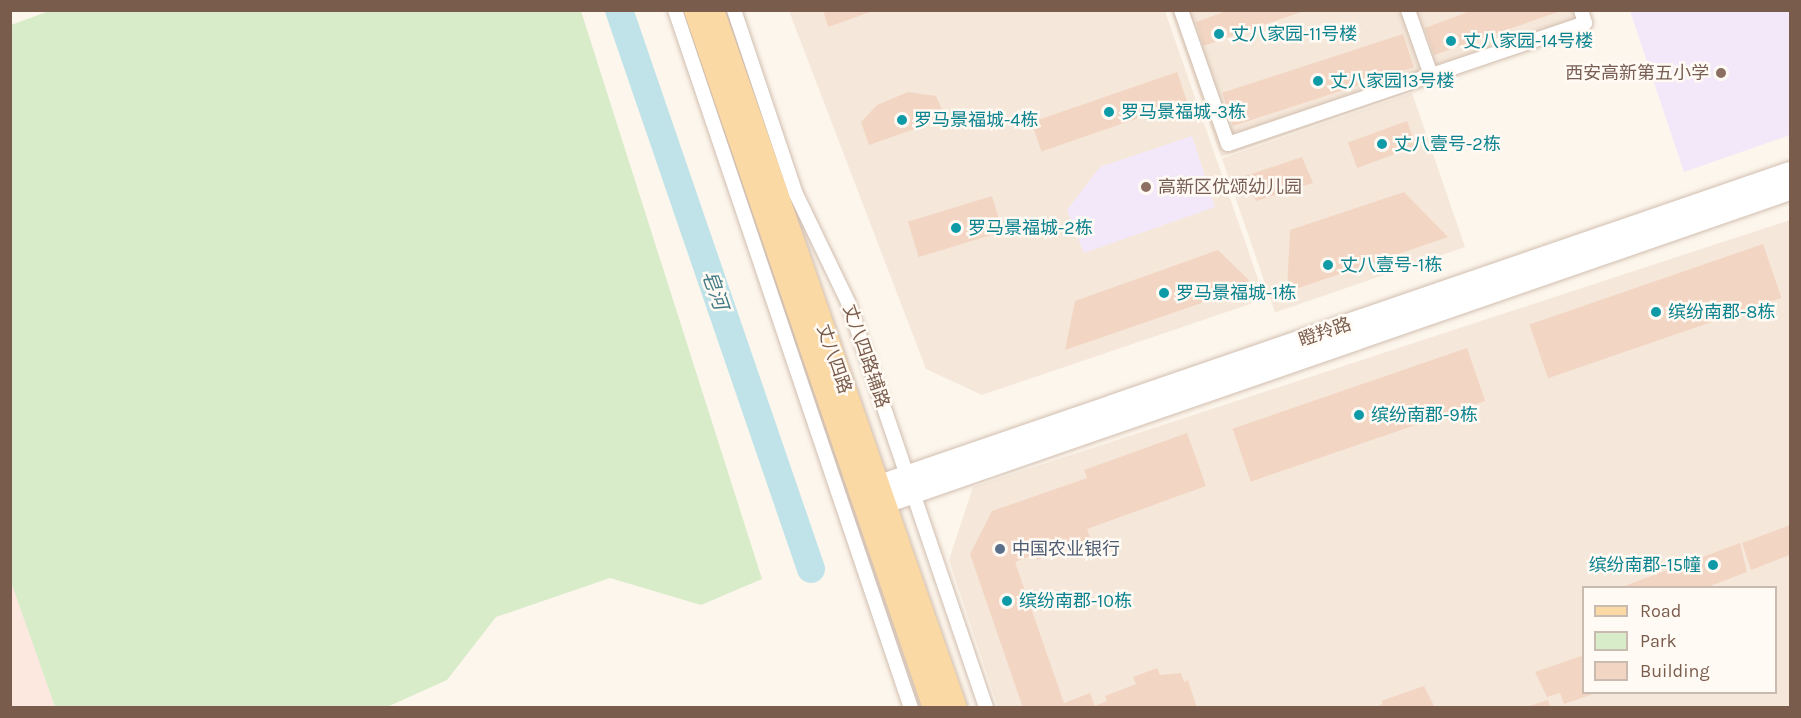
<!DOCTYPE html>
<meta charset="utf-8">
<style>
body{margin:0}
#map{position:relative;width:1801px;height:718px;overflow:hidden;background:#fdf6ec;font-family:Karla,"Noto Sans SC",sans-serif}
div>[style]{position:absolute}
.residential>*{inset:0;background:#f5e8da;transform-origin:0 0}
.commercial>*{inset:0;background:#fde8e0}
.education>*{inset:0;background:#f3e8fa}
.green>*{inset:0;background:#d8ecc9}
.river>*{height:28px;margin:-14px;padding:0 14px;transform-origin:14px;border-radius:14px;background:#bfe3e8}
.building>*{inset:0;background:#f3d5c3;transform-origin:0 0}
.roads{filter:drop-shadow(0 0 2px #d1beb0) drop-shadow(0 0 2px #d1beb0)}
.street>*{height:14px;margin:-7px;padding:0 7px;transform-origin:7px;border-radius:7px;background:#fff}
.secondary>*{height:20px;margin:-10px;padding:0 10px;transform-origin:10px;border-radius:10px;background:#fff}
.primary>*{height:22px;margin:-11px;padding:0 11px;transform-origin:11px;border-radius:11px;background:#fbd9a5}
.dots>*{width:16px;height:16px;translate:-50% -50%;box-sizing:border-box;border:3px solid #fffaf3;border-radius:50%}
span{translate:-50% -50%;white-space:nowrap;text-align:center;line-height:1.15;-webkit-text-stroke:5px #fffaf3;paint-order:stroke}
.culture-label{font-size:18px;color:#0d838f}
.left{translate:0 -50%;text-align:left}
.right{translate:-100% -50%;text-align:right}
.education-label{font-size:18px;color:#785e54}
.street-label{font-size:18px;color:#7a5c4d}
.service-label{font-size:18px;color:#4e5e75}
.water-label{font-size:20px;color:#437c86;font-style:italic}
.frame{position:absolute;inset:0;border:12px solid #7a5c4d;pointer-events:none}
.legend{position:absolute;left:1582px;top:586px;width:195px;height:108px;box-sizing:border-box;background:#fffaf3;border:2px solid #cabbb1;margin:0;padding:8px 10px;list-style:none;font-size:18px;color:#7a5c4d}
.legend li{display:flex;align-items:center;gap:12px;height:30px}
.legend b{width:30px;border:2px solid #cabbb1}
</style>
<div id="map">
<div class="residential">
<div style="clip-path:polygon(1587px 10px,1593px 28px,1221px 157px,1171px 11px)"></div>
<div style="clip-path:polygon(789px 11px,1165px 11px,1265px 299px,982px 395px,926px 369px)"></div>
<div style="left:1412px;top:93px;width:163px;height:201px;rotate:71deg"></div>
<div style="clip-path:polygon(evenodd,1790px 220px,1790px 707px,998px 707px,949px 560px,973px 487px,1790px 220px,1584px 588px,1776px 588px,1776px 692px,1584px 692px,1584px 588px)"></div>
</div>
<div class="commercial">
<div style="clip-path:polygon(11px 579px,55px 707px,11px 707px)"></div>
</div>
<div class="education">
<div style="clip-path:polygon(1630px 11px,1790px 11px,1790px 135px,1684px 172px)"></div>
<div style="clip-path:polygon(1192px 136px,1215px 207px,1084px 253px,1067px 210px,1100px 167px)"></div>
</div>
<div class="green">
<div style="clip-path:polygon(52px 10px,581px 11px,762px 579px,701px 605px,610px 578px,496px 617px,447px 680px,387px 707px,55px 707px,10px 579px,11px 25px)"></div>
</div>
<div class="river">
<div style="left:619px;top:10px;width:591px;rotate:71.04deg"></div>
</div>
<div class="building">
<div style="clip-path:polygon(823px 10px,873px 10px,873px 11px,828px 27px)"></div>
<div style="clip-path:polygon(1229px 10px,1304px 10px,1304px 11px,1203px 46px,1196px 22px)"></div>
<div style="clip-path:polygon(1473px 10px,1561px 10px,1561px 11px,1434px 55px,1425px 28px)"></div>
<div style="left:1403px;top:34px;width:35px;height:190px;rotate:72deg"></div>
<div style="left:1177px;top:72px;width:31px;height:154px;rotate:71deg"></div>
<div style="clip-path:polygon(908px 92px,936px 96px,946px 118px,869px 145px,861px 122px,877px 105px)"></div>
<div style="left:1407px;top:121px;width:27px;height:63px;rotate:70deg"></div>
<div style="clip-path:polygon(1302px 157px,1313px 183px,1256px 201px,1242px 177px)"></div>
<div style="clip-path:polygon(1404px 192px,1448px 237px,1287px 292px,1290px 230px)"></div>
<div style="left:992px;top:196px;width:37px;height:88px;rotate:73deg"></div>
<div style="left:1763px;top:244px;width:57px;height:247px;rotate:71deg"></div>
<div style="clip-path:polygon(1218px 250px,1254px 285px,1065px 350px,1075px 301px)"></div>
<div style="left:1467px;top:348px;width:56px;height:248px;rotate:71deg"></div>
<div style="clip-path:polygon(1187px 433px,1206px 486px,1087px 529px,1090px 537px,1071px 547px,1037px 560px,1035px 554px,1015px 562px,1064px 703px,1090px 693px,1095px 706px,1107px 701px,1105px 696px,1136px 684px,1133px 677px,1157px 668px,1160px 675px,1181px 673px,1184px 682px,1188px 680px,1197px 708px,1023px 708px,970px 554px,992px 511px,1087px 478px,1084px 470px)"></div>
<div style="clip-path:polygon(1790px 525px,1790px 555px,1751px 570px,1742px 543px)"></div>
<div style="clip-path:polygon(1740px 543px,1747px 572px,1705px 588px,1619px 588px)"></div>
<div style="clip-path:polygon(1584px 655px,1584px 692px,1596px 693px,1564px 704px,1560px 693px,1547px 697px,1535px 672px)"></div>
<div style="clip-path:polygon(1424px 686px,1435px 708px,1374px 708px,1383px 704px,1381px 701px)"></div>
<div style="clip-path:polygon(1548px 700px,1551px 708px,1527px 708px,1526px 707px)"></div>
</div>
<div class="roads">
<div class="street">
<div style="left:675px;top:10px;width:737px;rotate:71.32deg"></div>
<div style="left:734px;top:10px;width:194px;rotate:71.4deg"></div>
<div style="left:796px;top:194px;width:120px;rotate:64.3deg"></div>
<div style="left:848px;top:302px;width:429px;rotate:71.2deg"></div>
<div style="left:1181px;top:10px;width:142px;rotate:70.7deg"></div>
<div style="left:1228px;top:144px;width:377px;rotate:-18.7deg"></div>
<div style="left:1585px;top:23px;width:14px;rotate:-107deg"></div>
<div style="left:1408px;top:10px;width:69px;rotate:70.5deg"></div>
</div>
<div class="secondary">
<div style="left:865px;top:490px;width:978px;rotate:-18.97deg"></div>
<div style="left:871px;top:508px;width:972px;rotate:-19.09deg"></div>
</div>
<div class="primary">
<div style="left:695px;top:10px;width:738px;rotate:71.1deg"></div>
<div style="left:713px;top:10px;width:739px;rotate:70.81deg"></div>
</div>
</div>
<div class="dots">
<div style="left:1219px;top:34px;background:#0f9aa8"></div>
<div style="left:1451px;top:41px;background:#0f9aa8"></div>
<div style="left:1721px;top:73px;background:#8d6e63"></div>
<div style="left:1318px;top:81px;background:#0f9aa8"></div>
<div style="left:1109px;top:112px;background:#0f9aa8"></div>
<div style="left:902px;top:120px;background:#0f9aa8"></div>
<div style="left:1382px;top:144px;background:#0f9aa8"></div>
<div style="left:1146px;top:187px;background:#8d6e63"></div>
<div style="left:956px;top:228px;background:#0f9aa8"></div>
<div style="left:1328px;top:265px;background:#0f9aa8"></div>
<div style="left:1164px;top:293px;background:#0f9aa8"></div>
<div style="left:1656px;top:312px;background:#0f9aa8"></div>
<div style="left:1359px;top:415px;background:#0f9aa8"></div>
<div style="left:1000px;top:549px;background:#5c6f8a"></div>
<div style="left:1713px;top:565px;background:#0f9aa8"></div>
<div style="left:1007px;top:601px;background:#0f9aa8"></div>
</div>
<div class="culture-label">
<span class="left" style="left:1231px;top:34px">丈八家园-11号楼</span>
<span class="left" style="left:1463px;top:41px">丈八家园-14号楼</span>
<span class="left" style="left:1330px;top:81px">丈八家园13号楼</span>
<span class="left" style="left:1121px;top:112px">罗马景福城-3栋</span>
<span class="left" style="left:914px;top:120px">罗马景福城-4栋</span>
<span class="left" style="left:1394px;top:144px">丈八壹号-2栋</span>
<span class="left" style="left:968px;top:228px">罗马景福城-2栋</span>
<span class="left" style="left:1340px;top:265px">丈八壹号-1栋</span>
<span class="left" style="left:1176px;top:293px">罗马景福城-1栋</span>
<span class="left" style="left:1668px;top:312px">缤纷南郡-8栋</span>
<span class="left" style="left:1371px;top:415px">缤纷南郡-9栋</span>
<span class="right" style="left:1701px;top:565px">缤纷南郡-15幢</span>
<span class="left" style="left:1019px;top:601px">缤纷南郡-10栋</span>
</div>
<div class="education-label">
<span class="right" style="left:1709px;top:73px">西安高新第五小学</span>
<span class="left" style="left:1158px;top:187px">高新区优颂幼儿园</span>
</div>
<div class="street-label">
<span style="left:1325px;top:332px;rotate:-19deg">瞪羚路</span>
<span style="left:866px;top:356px;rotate:71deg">丈八四路辅路</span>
<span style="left:834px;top:359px;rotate:71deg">丈八四路</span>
</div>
<div class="service-label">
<span class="left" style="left:1012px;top:549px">中国农业银行</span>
</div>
<div class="water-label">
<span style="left:715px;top:290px;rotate:71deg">皂河</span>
</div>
<div class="frame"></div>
<ul class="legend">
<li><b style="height:8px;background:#fbd9a5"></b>Road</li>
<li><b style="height:16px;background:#d8ecc9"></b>Park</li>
<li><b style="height:16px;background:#f3d5c3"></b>Building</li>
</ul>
</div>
